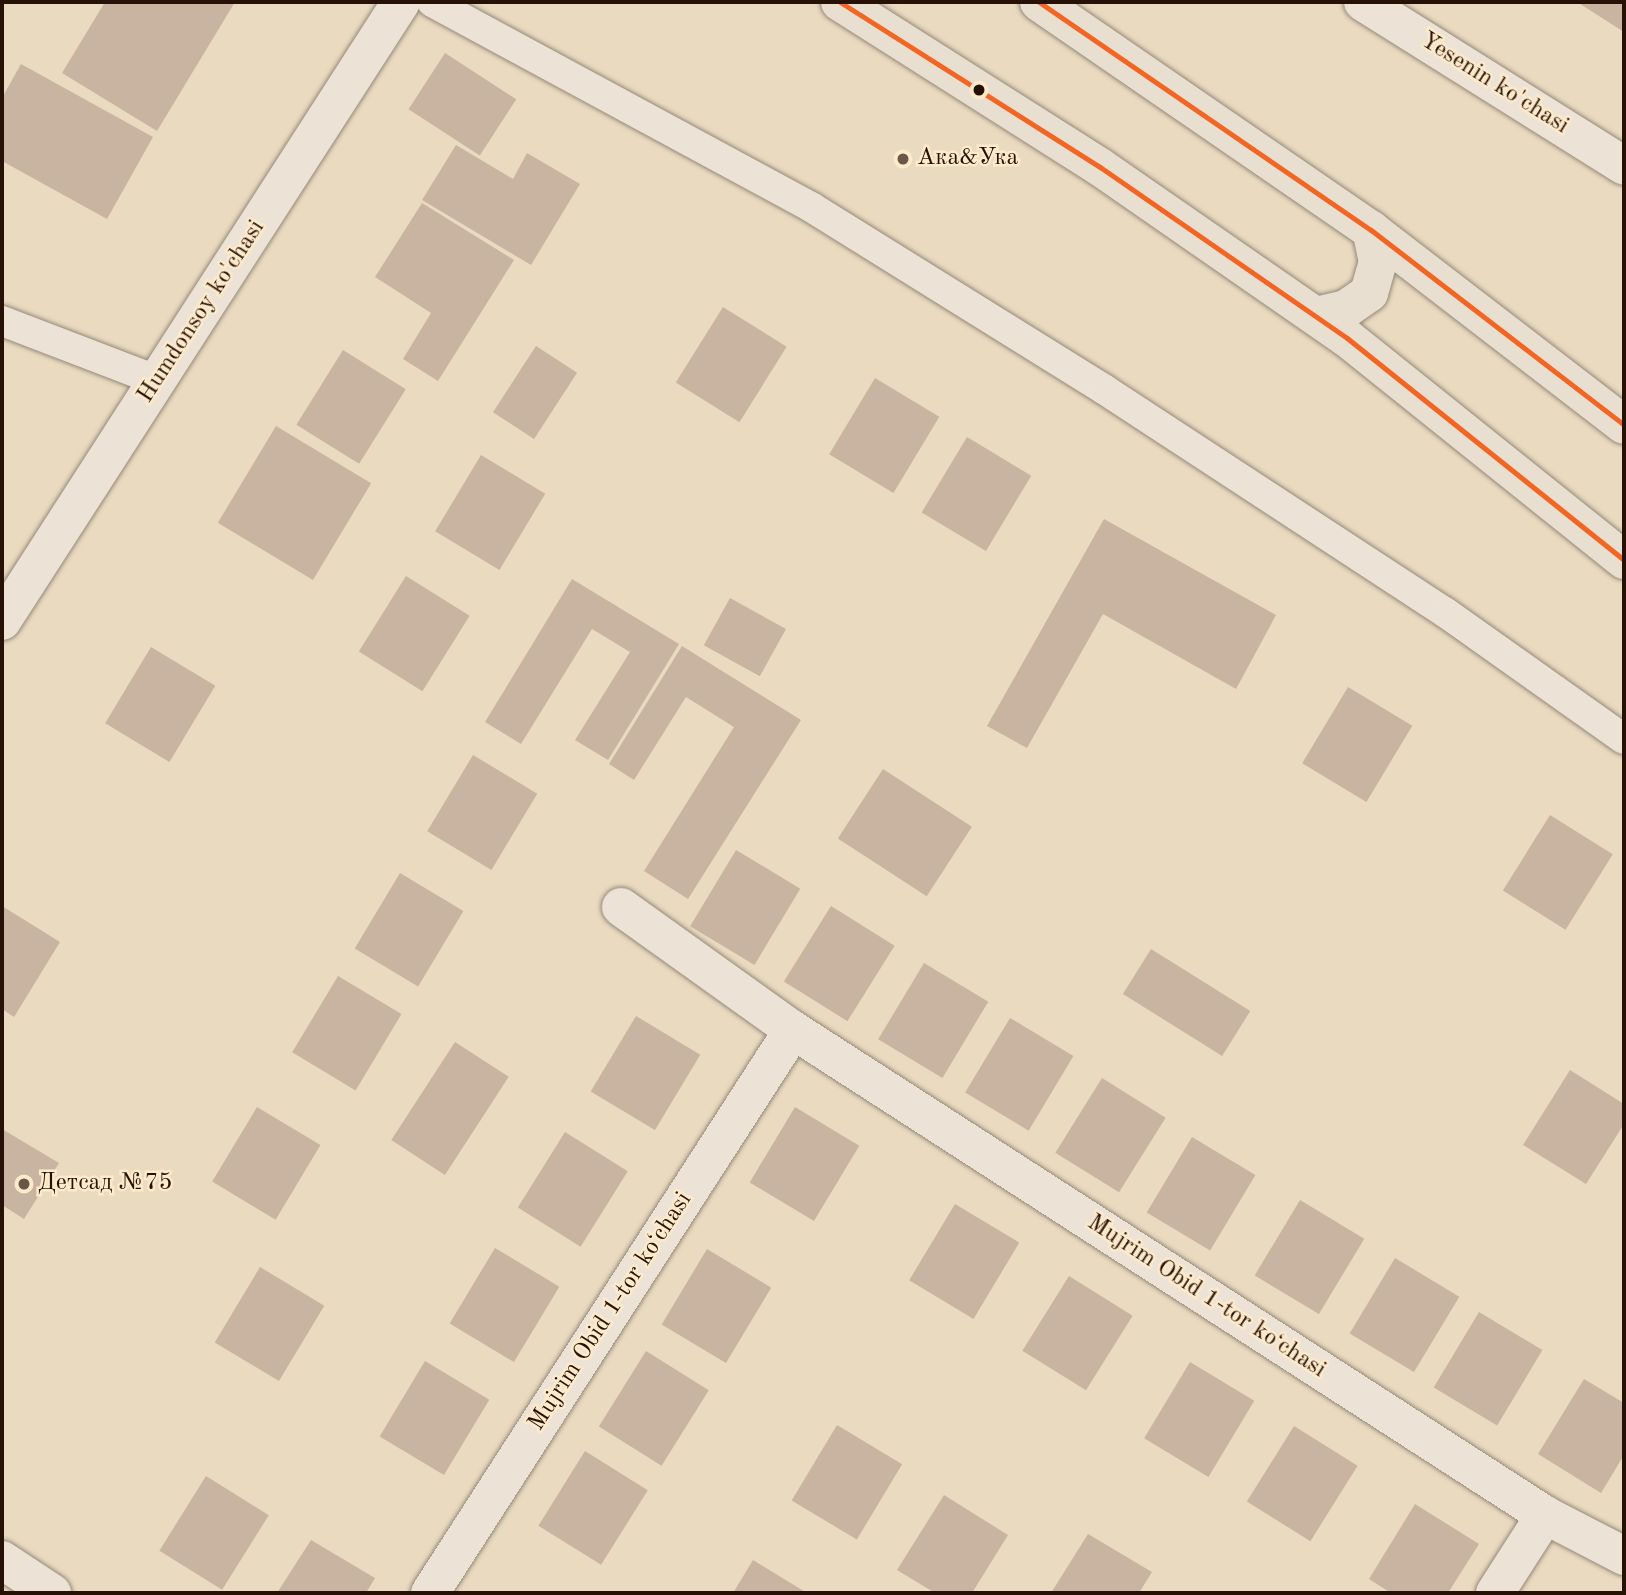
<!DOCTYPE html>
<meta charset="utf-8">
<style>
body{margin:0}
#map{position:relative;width:1626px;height:1595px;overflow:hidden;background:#eadac0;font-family:"Old Standard TT",serif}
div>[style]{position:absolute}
.building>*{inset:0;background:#c9b4a1;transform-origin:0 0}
.roads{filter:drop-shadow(0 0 2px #948979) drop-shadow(0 0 2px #948979)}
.lane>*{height:30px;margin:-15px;padding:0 15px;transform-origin:15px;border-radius:15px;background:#ece3d6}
.street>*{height:38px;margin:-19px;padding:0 19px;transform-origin:19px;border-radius:19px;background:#ece3d6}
.primary>*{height:38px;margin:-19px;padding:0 19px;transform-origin:19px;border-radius:19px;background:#e8dfd0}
.bus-1>*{height:5px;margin:-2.5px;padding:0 2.5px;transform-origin:2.5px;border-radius:2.5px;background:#f26522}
.dots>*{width:19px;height:19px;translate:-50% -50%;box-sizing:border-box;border:4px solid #fceaca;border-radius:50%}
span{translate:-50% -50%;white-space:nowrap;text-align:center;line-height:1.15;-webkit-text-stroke:5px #fceaca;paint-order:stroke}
.street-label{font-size:24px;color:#271107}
.poi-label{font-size:24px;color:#271107}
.left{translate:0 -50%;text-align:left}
.frame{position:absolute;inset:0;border:4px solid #271107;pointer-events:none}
</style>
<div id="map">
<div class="building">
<div style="clip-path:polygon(105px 2px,235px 2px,157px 131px,62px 73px)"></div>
<div style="clip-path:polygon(1577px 2px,1624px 2px,1624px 32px)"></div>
<div style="left:445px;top:53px;width:85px;height:67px;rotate:33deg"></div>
<div style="clip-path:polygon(21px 64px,153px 137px,107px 219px,2px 161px,2px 98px)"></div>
<div style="clip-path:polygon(456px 145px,513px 179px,527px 153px,580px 184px,531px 265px,422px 200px)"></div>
<div style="clip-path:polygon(422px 203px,514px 260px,438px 381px,403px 359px,431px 313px,375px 277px)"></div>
<div style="left:723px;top:307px;width:75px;height:89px;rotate:32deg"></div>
<div style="left:536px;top:346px;width:49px;height:79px;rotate:33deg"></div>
<div style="left:343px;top:350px;width:74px;height:88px;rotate:32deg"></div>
<div style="left:875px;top:378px;width:75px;height:89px;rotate:31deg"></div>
<div style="left:276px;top:426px;width:111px;height:113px;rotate:31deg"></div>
<div style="left:967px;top:437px;width:75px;height:88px;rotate:31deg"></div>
<div style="left:481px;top:455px;width:75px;height:89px;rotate:31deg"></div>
<div style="clip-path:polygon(1104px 519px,1276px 615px,1236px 689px,1103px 614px,1027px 748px,987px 726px)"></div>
<div style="left:406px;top:576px;width:75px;height:89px;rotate:32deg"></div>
<div style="clip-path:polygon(572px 579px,679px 644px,608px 760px,575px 740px,630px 652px,592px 629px,521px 744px,485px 722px)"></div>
<div style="left:730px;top:598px;width:64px;height:54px;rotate:29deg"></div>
<div style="clip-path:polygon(682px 646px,801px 720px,688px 899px,644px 871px,734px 727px,686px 697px,634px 780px,609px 764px)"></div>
<div style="left:151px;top:647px;width:75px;height:89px;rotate:31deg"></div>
<div style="left:1348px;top:687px;width:75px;height:89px;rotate:31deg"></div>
<div style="left:473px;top:755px;width:75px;height:89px;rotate:31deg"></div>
<div style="left:883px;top:769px;width:106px;height:83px;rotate:33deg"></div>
<div style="left:1550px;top:815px;width:74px;height:89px;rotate:32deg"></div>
<div style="left:736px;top:850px;width:75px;height:89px;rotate:31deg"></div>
<div style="left:400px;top:873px;width:74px;height:88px;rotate:31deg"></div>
<div style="clip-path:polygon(2px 906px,60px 942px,14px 1017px,2px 1009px)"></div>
<div style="left:831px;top:906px;width:75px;height:89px;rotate:32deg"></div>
<div style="left:1151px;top:949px;width:117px;height:53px;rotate:32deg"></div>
<div style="left:924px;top:963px;width:75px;height:89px;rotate:31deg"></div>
<div style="left:338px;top:976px;width:74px;height:89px;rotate:31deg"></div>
<div style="left:636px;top:1016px;width:75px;height:88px;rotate:31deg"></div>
<div style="left:1010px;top:1018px;width:74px;height:87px;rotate:31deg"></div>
<div style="left:455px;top:1042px;width:64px;height:117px;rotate:33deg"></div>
<div style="clip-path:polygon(1570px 1070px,1624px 1104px,1624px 1124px,1586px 1184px,1523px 1145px)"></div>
<div style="left:1102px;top:1078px;width:75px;height:88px;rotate:32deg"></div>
<div style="left:257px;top:1107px;width:74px;height:87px;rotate:31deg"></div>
<div style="left:795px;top:1107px;width:75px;height:88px;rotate:31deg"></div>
<div style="clip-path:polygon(2px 1129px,59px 1163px,24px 1219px,2px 1205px)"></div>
<div style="left:565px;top:1132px;width:74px;height:89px;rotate:32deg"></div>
<div style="left:1192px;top:1137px;width:74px;height:88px;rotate:31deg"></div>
<div style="left:1300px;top:1200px;width:75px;height:88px;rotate:31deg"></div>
<div style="left:955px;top:1204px;width:75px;height:89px;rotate:31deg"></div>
<div style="left:495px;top:1248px;width:75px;height:88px;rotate:31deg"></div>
<div style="left:707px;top:1249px;width:75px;height:88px;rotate:31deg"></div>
<div style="left:1395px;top:1258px;width:75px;height:88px;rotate:31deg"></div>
<div style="left:260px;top:1267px;width:75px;height:88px;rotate:31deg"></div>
<div style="left:1069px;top:1276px;width:75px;height:88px;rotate:32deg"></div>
<div style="left:1479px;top:1312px;width:74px;height:88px;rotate:31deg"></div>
<div style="left:646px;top:1351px;width:74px;height:89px;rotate:32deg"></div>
<div style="left:425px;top:1361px;width:75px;height:88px;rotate:31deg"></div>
<div style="left:1190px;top:1362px;width:75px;height:89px;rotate:31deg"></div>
<div style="clip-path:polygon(1584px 1379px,1624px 1403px,1624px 1455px,1601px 1493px,1538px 1454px)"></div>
<div style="left:837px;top:1425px;width:76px;height:88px;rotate:31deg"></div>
<div style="left:1294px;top:1426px;width:75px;height:89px;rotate:32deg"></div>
<div style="left:585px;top:1451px;width:74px;height:88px;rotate:32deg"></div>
<div style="left:206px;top:1476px;width:74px;height:88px;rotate:32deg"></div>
<div style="clip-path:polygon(944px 1495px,1008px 1535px,972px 1593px,935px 1593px,897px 1570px)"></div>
<div style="clip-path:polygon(1415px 1504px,1479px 1544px,1448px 1593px,1391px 1593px,1369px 1579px)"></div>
<div style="clip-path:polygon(1088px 1534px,1152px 1572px,1139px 1593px,1051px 1593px)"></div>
<div style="clip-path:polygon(311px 1540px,375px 1578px,366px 1593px,277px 1593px)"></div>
<div style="clip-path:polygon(753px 1560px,807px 1593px,733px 1593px)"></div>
</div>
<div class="roads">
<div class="lane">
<div style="left:432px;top:2px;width:431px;rotate:28.4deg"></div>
<div style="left:811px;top:207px;width:346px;rotate:31.9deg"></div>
<div style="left:1105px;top:390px;width:407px;rotate:33.2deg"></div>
<div style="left:1446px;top:613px;width:218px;rotate:35.3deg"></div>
<div style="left:2px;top:321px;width:167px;rotate:21deg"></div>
</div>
<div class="street">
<div style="left:1363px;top:2px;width:308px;rotate:32.1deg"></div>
<div style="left:2px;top:621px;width:736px;rotate:-57.19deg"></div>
<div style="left:621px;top:907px;width:211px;rotate:35.6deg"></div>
<div style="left:793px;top:1030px;width:895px;rotate:32.82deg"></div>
<div style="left:1545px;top:1515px;width:89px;rotate:27.4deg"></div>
<div style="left:2px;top:1560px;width:60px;rotate:33.4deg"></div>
<div style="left:430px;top:1593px;width:670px;rotate:-57.19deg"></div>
<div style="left:1495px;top:1593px;width:93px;rotate:-57.3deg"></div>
</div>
<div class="primary">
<div style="left:840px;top:2px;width:308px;rotate:32.4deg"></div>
<div style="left:1100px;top:167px;width:300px;rotate:34.7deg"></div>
<div style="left:1347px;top:338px;width:355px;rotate:38.7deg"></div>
<div style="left:1039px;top:2px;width:403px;rotate:34.5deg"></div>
<div style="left:1371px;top:230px;width:319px;rotate:37.6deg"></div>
<div style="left:1316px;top:316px;width:31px;rotate:-13deg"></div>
<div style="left:1346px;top:309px;width:28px;rotate:-35deg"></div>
<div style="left:1369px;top:293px;width:32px;rotate:-74deg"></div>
<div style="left:1378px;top:262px;width:33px;rotate:-102deg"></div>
</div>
</div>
<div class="bus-1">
<div style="left:840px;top:2px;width:308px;rotate:32.4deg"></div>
<div style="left:1100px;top:167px;width:300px;rotate:34.7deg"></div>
<div style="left:1347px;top:338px;width:355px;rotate:38.7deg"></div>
<div style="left:1039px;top:2px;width:403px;rotate:34.5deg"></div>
<div style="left:1371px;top:230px;width:319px;rotate:37.6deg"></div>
</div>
<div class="dots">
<div style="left:979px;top:90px;background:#271107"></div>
<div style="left:903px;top:159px;background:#6b5748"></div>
<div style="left:24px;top:1184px;background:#6b5748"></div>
</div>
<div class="street-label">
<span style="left:1494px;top:84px;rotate:32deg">Yesenin ko'chasi</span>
<span style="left:202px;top:312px;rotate:-57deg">Humdonsoy ko'chasi</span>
<span style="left:1206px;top:1297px;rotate:33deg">Mujrim Obid 1-tor koʻchasi</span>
<span style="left:611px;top:1312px;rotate:-57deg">Mujrim Obid 1-tor koʻchasi</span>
</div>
<div class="poi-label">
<span class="left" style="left:917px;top:159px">Ака&amp;Ука</span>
<span class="left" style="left:38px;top:1184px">Детсад №75</span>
</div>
<div class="frame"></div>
</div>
